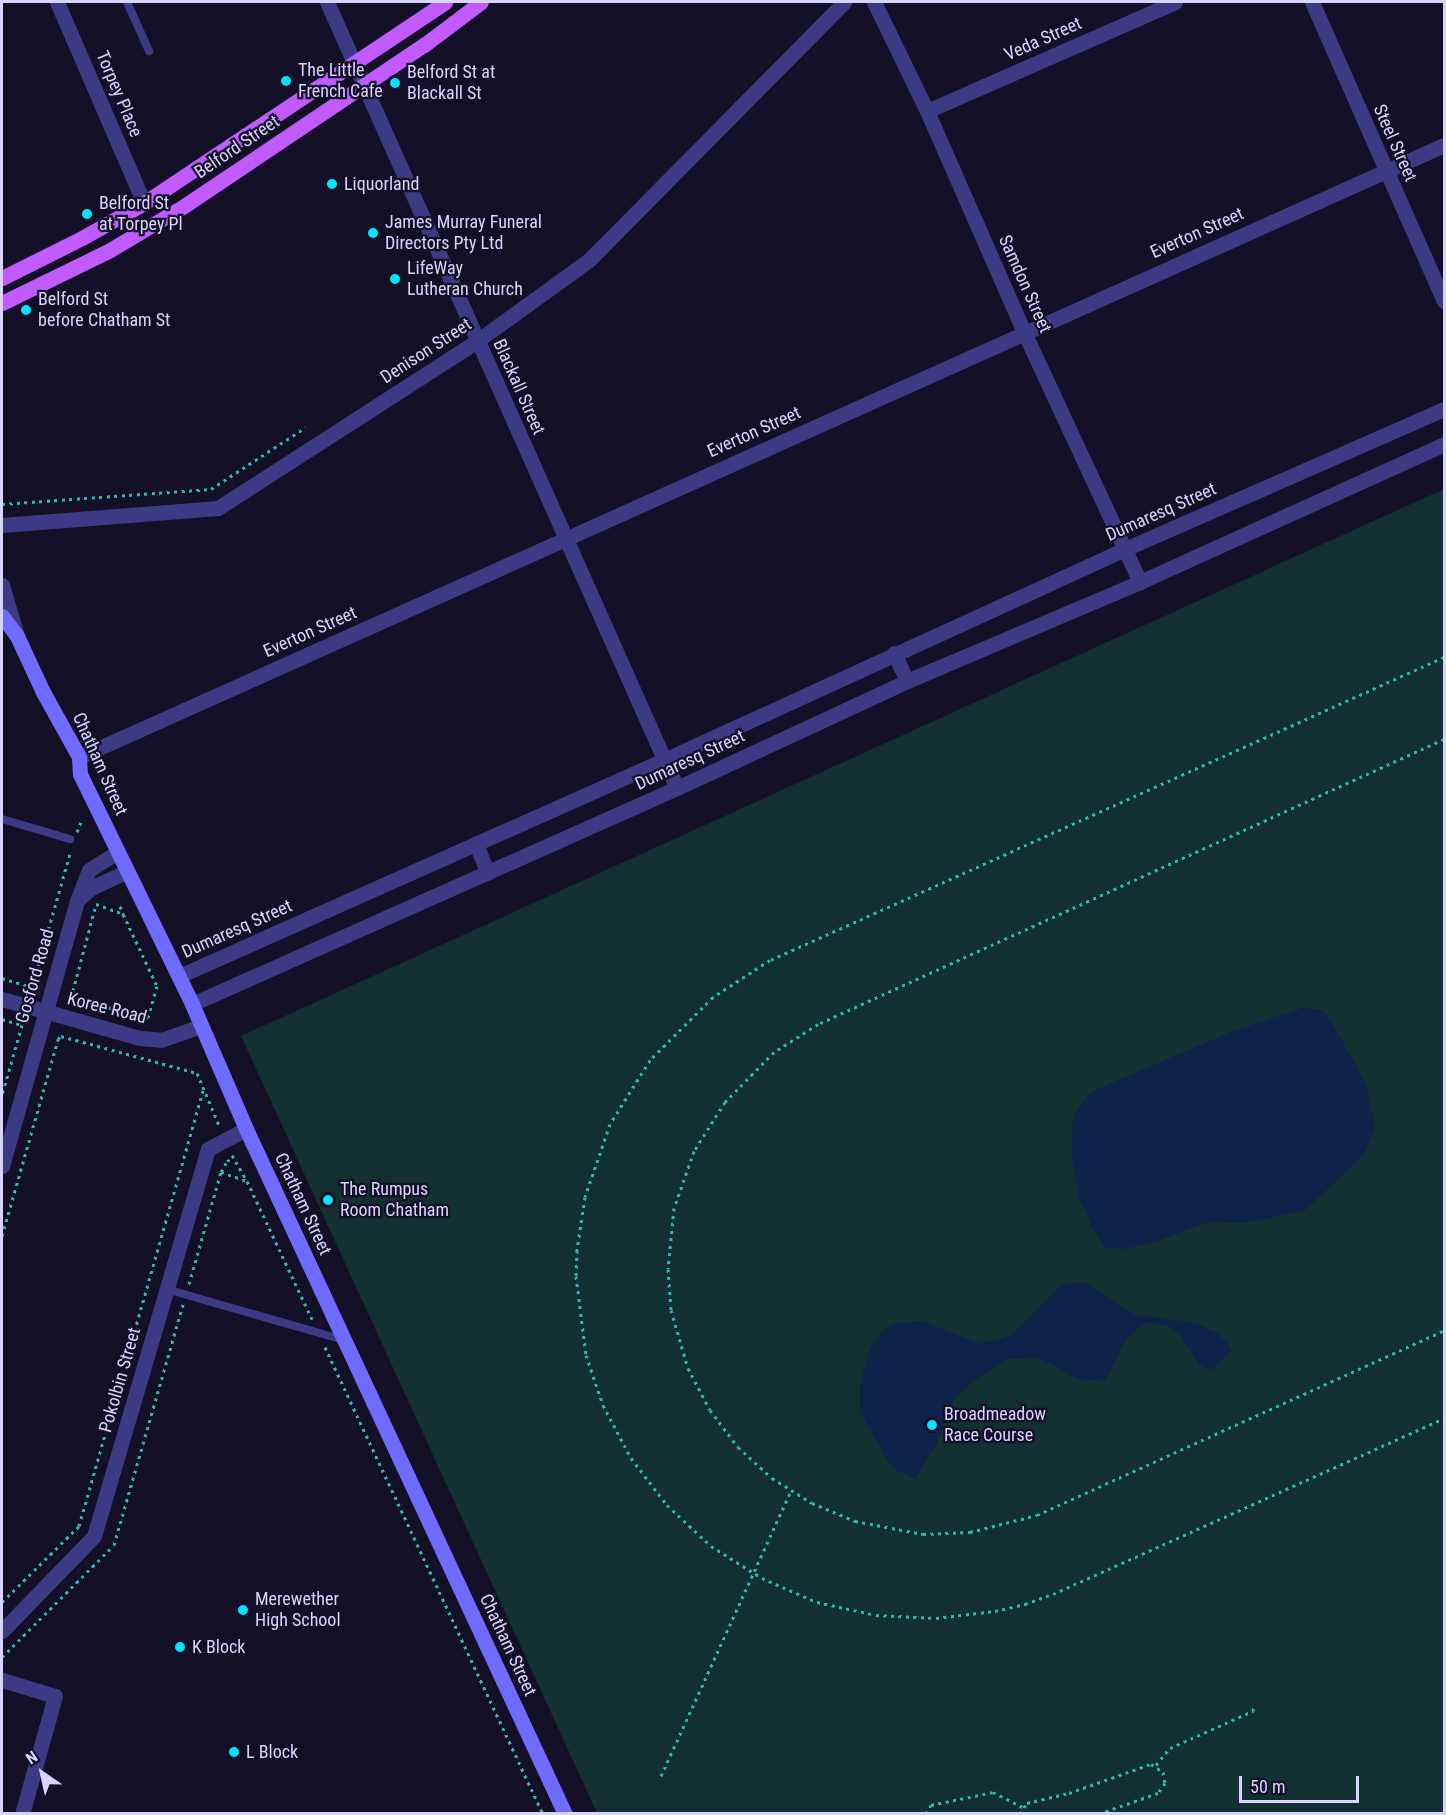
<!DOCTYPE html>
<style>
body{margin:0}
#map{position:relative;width:1446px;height:1815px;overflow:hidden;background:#130f26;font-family:"Roboto Condensed",sans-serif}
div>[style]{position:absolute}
.green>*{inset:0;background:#12302f}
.water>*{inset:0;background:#0c2248}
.path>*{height:3px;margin-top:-1.5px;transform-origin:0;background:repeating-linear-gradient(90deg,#2fb8b0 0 3px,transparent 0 7.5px)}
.lane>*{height:8px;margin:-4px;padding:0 4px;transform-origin:4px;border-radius:4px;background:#3d3a85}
.street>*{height:15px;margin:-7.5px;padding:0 7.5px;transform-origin:7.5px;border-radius:7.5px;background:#3d3a85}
.secondary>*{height:15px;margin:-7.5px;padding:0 7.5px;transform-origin:7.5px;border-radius:7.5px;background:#6f6bff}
.primary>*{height:15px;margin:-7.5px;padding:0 7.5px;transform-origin:7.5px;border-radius:7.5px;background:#c25bff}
.dots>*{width:16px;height:16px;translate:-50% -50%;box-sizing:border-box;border:3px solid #130f26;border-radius:50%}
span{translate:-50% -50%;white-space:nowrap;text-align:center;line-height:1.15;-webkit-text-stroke:4.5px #130f26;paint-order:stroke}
.street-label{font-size:18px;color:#d9d4ff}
.poi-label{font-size:18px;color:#d9d4ff}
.left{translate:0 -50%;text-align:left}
.frame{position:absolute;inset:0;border:3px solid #d9d4ff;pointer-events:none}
.north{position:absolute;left:12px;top:1743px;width:60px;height:60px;-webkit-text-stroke:4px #130f26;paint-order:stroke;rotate:326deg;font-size:16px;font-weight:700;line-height:24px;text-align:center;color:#d9d4ff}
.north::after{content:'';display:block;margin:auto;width:21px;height:27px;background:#d9d4ff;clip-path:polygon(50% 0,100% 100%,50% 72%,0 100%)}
.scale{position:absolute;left:1239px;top:1776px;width:120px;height:27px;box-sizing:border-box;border:3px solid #d9d4ff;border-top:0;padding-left:8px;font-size:18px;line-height:21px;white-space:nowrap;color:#d9d4ff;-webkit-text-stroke:4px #130f26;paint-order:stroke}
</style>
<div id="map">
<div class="green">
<div style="clip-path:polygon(1444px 489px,1444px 1813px,597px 1813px,241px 1036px)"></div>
</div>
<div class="water">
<div style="clip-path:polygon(1302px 1008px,1322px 1010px,1332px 1022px,1367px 1087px,1375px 1128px,1365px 1154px,1305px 1210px,1245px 1223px,1208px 1222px,1158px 1241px,1124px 1249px,1104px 1247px,1092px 1228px,1080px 1200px,1072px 1157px,1072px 1125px,1079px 1106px,1093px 1091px,1231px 1032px)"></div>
<div style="clip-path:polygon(1084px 1282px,1136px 1315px,1196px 1323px,1219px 1334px,1232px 1350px,1212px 1370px,1199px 1365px,1179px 1332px,1166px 1326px,1147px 1322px,1127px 1337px,1105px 1381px,1078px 1379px,1040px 1358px,1008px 1359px,970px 1384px,955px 1397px,936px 1445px,915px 1479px,892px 1468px,860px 1412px,860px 1383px,873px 1342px,891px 1324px,922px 1321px,980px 1344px,1012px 1335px,1062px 1284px)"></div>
</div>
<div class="path">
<div style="left:2px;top:504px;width:210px;rotate:-4.1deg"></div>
<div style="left:211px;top:489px;width:113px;rotate:-33.1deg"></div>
<div style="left:1444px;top:657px;width:739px;rotate:155.79deg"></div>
<div style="left:770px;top:960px;width:68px;rotate:147deg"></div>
<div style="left:713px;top:997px;width:89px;rotate:135deg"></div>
<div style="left:650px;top:1060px;width:75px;rotate:122deg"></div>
<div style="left:610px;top:1124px;width:77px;rotate:108.9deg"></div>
<div style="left:585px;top:1197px;width:54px;rotate:98.6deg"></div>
<div style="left:577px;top:1250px;width:26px;rotate:92deg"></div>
<div style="left:576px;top:1276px;width:80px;rotate:82.8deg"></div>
<div style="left:586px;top:1355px;width:53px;rotate:71.2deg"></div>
<div style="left:603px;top:1405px;width:60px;rotate:62.2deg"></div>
<div style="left:631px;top:1458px;width:59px;rotate:52.5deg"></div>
<div style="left:667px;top:1505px;width:60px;rotate:43deg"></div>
<div style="left:711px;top:1546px;width:60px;rotate:32.1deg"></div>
<div style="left:762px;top:1578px;width:60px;rotate:23.6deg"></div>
<div style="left:817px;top:1602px;width:60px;rotate:12.4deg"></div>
<div style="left:876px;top:1615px;width:60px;rotate:2.9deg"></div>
<div style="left:936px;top:1618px;width:59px;rotate:-6.8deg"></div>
<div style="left:995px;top:1611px;width:31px;rotate:-13deg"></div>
<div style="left:1025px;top:1604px;width:30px;rotate:-20deg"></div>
<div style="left:1053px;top:1594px;width:429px;rotate:-24.2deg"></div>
<div style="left:1444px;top:739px;width:688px;rotate:155.52deg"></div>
<div style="left:818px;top:1024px;width:52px;rotate:147.5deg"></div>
<div style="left:774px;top:1052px;width:70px;rotate:134.4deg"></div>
<div style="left:725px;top:1102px;width:58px;rotate:122.3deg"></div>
<div style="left:694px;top:1151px;width:60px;rotate:109.3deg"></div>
<div style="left:674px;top:1208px;width:61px;rotate:95.6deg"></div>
<div style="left:668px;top:1269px;width:41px;rotate:85.8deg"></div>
<div style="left:671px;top:1310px;width:60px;rotate:73.7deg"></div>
<div style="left:688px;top:1368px;width:47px;rotate:62.4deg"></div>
<div style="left:710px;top:1410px;width:46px;rotate:52.9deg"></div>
<div style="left:738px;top:1447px;width:46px;rotate:42.4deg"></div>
<div style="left:772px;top:1478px;width:47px;rotate:32deg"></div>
<div style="left:812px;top:1503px;width:47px;rotate:22.7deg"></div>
<div style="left:855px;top:1521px;width:69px;rotate:10.8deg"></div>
<div style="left:923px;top:1534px;width:47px;rotate:-2.4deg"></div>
<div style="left:970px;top:1532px;width:69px;rotate:-14.2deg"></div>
<div style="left:1037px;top:1515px;width:447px;rotate:-24.4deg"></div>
<div style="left:77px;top:832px;width:11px;rotate:-68deg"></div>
<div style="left:96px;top:904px;width:29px;rotate:20deg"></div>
<div style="left:123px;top:914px;width:80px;rotate:64.7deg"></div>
<div style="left:157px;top:986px;width:33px;rotate:106deg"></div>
<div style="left:148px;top:1018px;width:80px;rotate:-165.4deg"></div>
<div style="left:71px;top:998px;width:97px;rotate:-75.1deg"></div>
<div style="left:120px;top:906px;width:9px;rotate:69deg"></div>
<div style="left:2px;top:978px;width:31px;rotate:17deg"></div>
<div style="left:32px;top:987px;width:142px;rotate:-74.1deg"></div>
<div style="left:2px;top:1019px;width:21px;rotate:17deg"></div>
<div style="left:22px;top:1025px;width:73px;rotate:105.9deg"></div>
<div style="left:232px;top:1155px;width:30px;rotate:60deg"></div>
<div style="left:221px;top:1172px;width:13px;rotate:-61deg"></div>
<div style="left:227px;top:1161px;width:7px;rotate:-27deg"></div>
<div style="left:2px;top:1236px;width:205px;rotate:-74.1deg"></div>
<div style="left:58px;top:1039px;width:4px;rotate:-45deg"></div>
<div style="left:61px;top:1036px;width:141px;rotate:15.2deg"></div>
<div style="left:197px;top:1073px;width:56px;rotate:67.1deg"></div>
<div style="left:189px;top:1284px;width:116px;rotate:-74.1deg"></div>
<div style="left:221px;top:1172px;width:28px;rotate:19deg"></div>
<div style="left:247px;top:1181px;width:153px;rotate:64.8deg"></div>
<div style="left:325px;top:1347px;width:515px;rotate:64.98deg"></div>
<div style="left:2px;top:1602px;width:108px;rotate:-44.6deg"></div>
<div style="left:79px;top:1526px;width:456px;rotate:-74.1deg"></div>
<div style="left:2px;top:1657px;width:158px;rotate:-45deg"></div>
<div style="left:114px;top:1545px;width:251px;rotate:-74deg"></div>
<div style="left:1156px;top:1765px;width:22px;rotate:-51deg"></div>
<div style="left:1170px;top:1748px;width:91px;rotate:-24deg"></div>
<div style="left:1253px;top:1711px;width:7px;rotate:-82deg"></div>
<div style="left:661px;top:1776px;width:313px;rotate:-65.5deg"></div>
<div style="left:926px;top:1814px;width:10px;rotate:-61deg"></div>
<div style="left:931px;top:1805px;width:63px;rotate:-11.8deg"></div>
<div style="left:993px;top:1792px;width:34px;rotate:27deg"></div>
<div style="left:1020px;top:1814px;width:13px;rotate:-58deg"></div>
<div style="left:1027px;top:1803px;width:43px;rotate:-13.4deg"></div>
<div style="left:1069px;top:1793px;width:87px;rotate:-19.5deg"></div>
<div style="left:1151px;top:1764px;width:14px;rotate:34deg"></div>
<div style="left:1163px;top:1772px;width:11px;rotate:80deg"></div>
<div style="left:1165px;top:1783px;width:12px;rotate:125deg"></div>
<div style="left:1158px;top:1793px;width:64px;rotate:160.7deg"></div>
</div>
<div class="lane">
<div style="left:127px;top:2px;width:54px;rotate:65.8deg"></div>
<div style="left:2px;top:819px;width:71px;rotate:16.4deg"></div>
<div style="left:166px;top:1289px;width:185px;rotate:16deg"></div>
</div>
<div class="street">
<div style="left:57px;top:2px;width:219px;rotate:66.6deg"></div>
<div style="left:327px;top:2px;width:860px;rotate:66deg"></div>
<div style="left:874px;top:2px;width:121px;rotate:64.1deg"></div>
<div style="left:927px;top:111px;width:241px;rotate:66.3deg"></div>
<div style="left:1024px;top:332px;width:276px;rotate:65.1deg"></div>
<div style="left:1312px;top:2px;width:327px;rotate:66.2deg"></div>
<div style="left:927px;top:111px;width:271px;rotate:-23.7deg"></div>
<div style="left:2px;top:525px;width:217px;rotate:-4.5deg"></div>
<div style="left:218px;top:508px;width:308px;rotate:-32.8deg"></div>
<div style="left:477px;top:341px;width:138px;rotate:-35.9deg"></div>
<div style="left:589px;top:260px;width:363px;rotate:-45.3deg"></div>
<div style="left:2px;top:585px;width:53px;rotate:73.6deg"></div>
<div style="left:894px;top:653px;width:31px;rotate:65deg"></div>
<div style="left:79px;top:757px;width:1496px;rotate:-24.15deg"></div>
<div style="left:476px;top:844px;width:31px;rotate:68deg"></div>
<div style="left:79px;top:899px;width:16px;rotate:-43deg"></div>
<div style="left:91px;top:888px;width:40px;rotate:-25deg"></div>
<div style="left:179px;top:976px;width:531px;rotate:-24.01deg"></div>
<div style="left:664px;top:760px;width:507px;rotate:-24.59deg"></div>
<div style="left:1125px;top:549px;width:348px;rotate:-23.7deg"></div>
<div style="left:2px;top:999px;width:143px;rotate:15.8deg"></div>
<div style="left:140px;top:1038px;width:21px;rotate:5deg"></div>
<div style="left:161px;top:1040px;width:42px;rotate:-19.3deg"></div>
<div style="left:192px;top:1004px;width:531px;rotate:-24.01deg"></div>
<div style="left:677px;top:788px;width:254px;rotate:-24.9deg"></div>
<div style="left:907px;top:681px;width:253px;rotate:-23deg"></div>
<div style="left:1140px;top:582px;width:334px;rotate:-24.4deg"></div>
<div style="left:2px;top:1166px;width:275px;rotate:-74.2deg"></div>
<div style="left:77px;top:901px;width:33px;rotate:-69deg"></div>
<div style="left:89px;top:870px;width:34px;rotate:-32deg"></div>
<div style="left:2px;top:1631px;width:132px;rotate:-45.9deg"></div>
<div style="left:94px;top:1536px;width:403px;rotate:-73.6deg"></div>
<div style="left:208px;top:1149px;width:43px;rotate:-27.8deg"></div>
<div style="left:2px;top:1680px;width:55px;rotate:16.8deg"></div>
<div style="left:55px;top:1696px;width:123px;rotate:105.6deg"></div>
</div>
<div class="secondary">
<div style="left:2px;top:616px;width:25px;rotate:53deg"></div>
<div style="left:17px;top:636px;width:62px;rotate:65.1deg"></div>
<div style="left:43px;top:692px;width:74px;rotate:61deg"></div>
<div style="left:79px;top:757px;width:17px;rotate:87deg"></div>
<div style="left:80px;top:774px;width:256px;rotate:64deg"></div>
<div style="left:192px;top:1004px;width:136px;rotate:66.6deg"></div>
<div style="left:246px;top:1129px;width:756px;rotate:65.03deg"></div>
</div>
<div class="primary">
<div style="left:2px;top:278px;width:89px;rotate:-26.6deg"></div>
<div style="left:82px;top:238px;width:71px;rotate:-29.4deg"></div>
<div style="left:144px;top:203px;width:362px;rotate:-33.7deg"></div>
<div style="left:2px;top:303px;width:120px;rotate:-26.1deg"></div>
<div style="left:110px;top:250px;width:86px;rotate:-30.7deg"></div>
<div style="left:184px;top:206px;width:289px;rotate:-33.9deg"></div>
<div style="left:424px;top:45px;width:71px;rotate:-37deg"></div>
</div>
<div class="dots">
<div style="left:286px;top:81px;background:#00e5ff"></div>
<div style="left:395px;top:83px;background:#00e5ff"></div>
<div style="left:332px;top:184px;background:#00e5ff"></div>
<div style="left:87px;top:214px;background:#00e5ff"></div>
<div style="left:373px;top:233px;background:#00e5ff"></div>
<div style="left:395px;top:279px;background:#00e5ff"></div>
<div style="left:26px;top:310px;background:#00e5ff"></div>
<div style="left:328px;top:1200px;background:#00e5ff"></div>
<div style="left:932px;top:1425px;background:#00e5ff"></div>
<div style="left:243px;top:1610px;background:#00e5ff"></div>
<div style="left:180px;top:1647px;background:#00e5ff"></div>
<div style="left:234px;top:1752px;background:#00e5ff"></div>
</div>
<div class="street-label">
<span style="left:1043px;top:39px;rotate:-24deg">Veda Street</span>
<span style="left:119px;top:94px;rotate:67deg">Torpey Place</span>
<span style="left:1395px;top:143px;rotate:66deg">Steel Street</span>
<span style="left:237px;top:147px;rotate:-34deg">Belford Street</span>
<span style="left:1197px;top:233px;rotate:-24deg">Everton Street</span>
<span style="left:1025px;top:284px;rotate:66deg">Samdon Street</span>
<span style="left:426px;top:351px;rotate:-33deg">Denison Street</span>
<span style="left:519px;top:387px;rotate:66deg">Blackall Street</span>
<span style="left:754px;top:432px;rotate:-24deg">Everton Street</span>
<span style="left:1161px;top:512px;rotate:-24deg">Dumaresq Street</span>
<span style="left:310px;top:632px;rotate:-24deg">Everton Street</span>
<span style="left:690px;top:760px;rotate:-25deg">Dumaresq Street</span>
<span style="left:100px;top:764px;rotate:66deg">Chatham Street</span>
<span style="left:237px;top:929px;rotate:-24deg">Dumaresq Street</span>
<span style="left:35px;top:976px;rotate:-74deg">Gosford Road</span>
<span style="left:107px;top:1008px;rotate:14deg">Koree Road</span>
<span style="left:303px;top:1204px;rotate:65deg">Chatham Street</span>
<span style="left:120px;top:1380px;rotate:-74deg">Pokolbin Street</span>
<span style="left:508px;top:1645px;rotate:65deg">Chatham Street</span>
</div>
<div class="poi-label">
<span class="left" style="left:298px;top:81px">The Little<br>French Cafe</span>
<span class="left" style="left:407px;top:83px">Belford St at<br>Blackall St</span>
<span class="left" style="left:344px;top:184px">Liquorland</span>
<span class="left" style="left:99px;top:214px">Belford St<br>at Torpey Pl</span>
<span class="left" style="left:385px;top:233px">James Murray Funeral<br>Directors Pty Ltd</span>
<span class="left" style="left:407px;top:279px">LifeWay<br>Lutheran Church</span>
<span class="left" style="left:38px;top:310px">Belford St<br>before Chatham St</span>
<span class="left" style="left:340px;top:1200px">The Rumpus<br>Room Chatham</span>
<span class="left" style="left:944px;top:1425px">Broadmeadow<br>Race Course</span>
<span class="left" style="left:255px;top:1610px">Merewether<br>High School</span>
<span class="left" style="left:192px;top:1647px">K Block</span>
<span class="left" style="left:246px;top:1752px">L Block</span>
</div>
<div class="frame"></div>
<div class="north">N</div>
<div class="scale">50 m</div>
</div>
